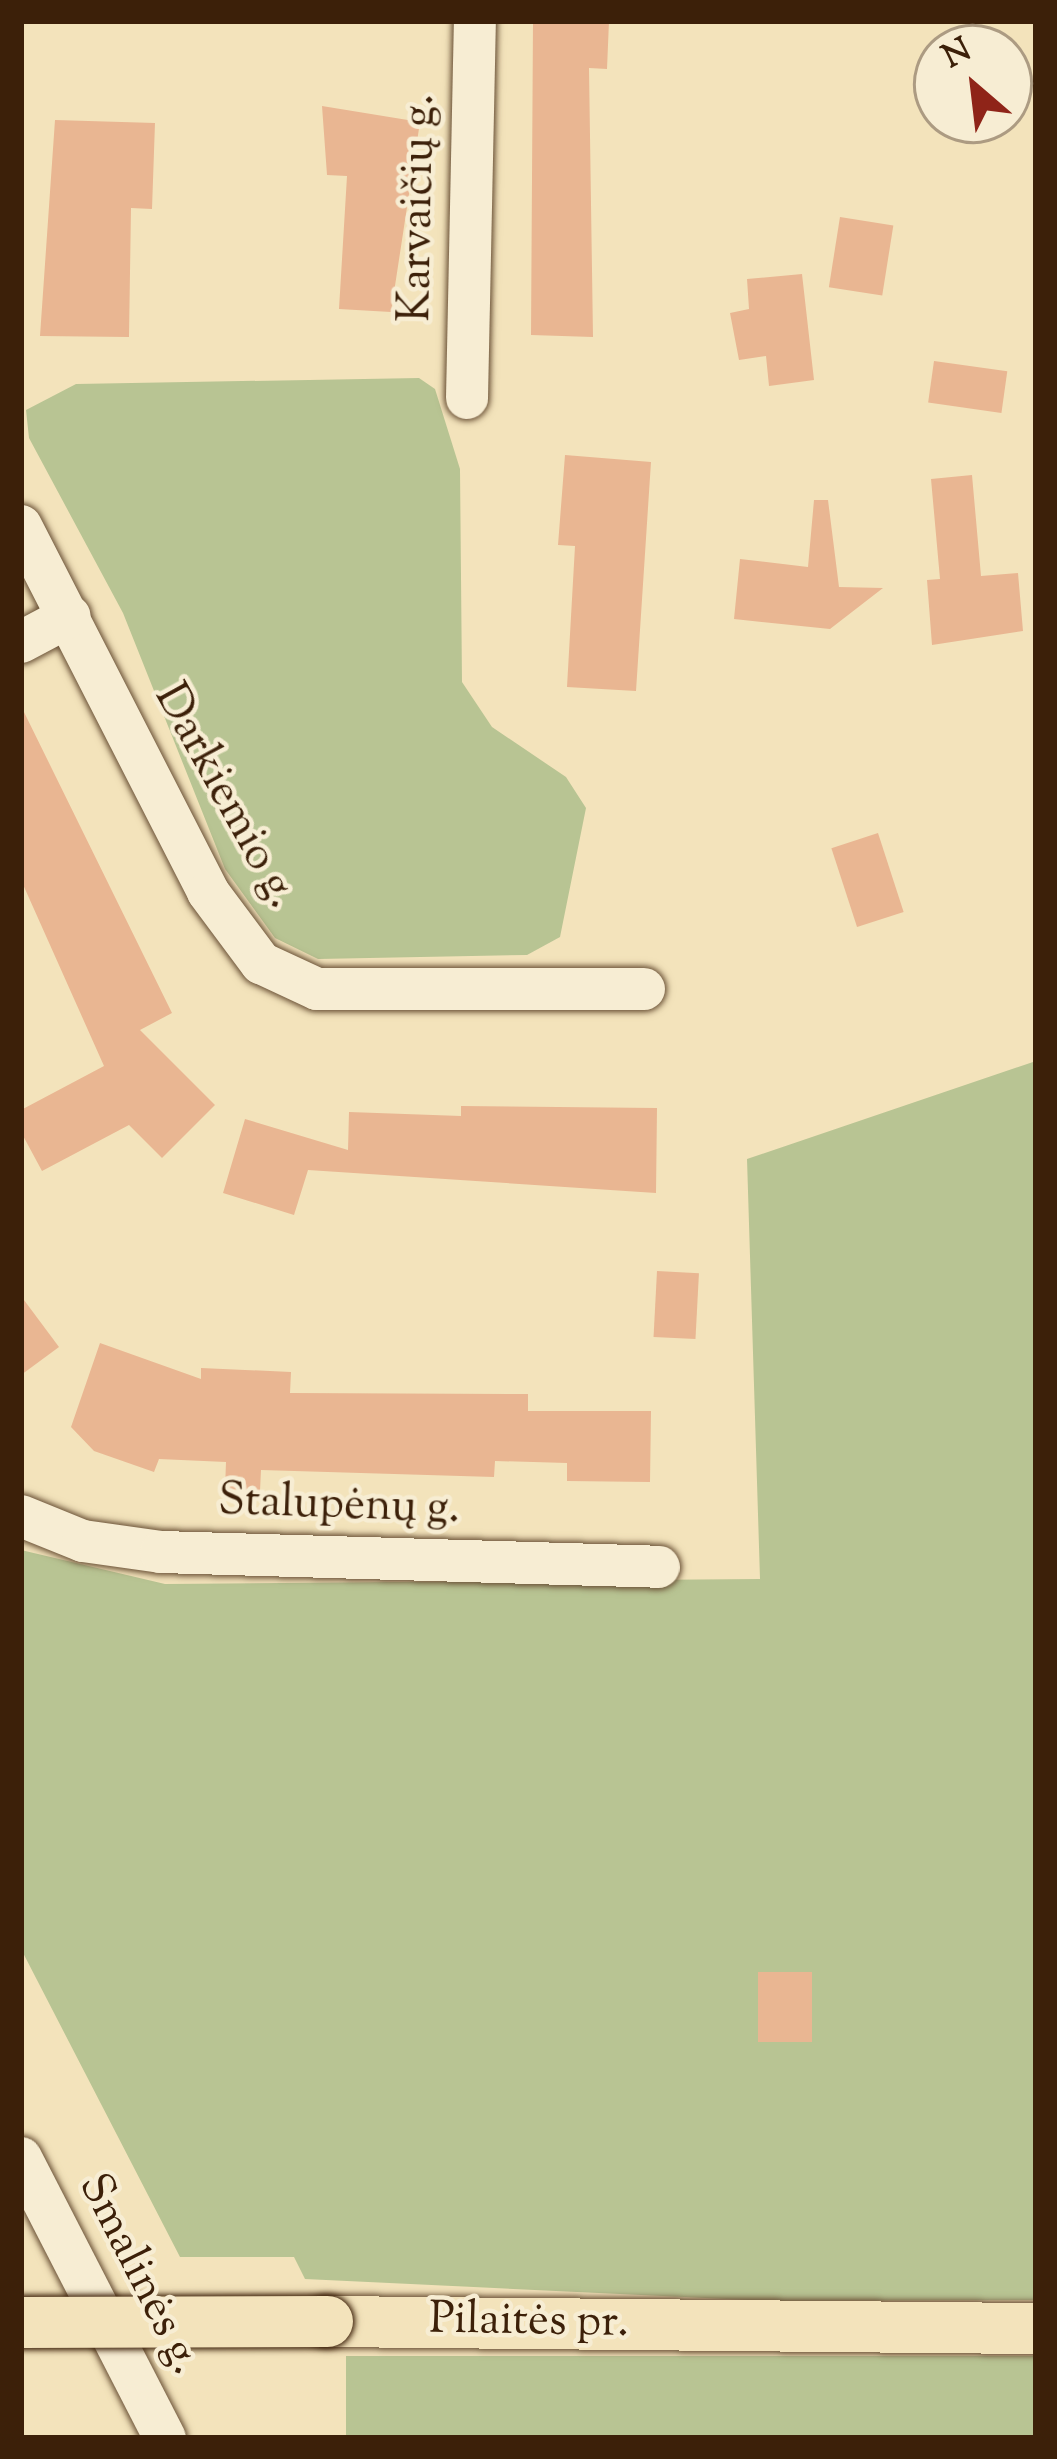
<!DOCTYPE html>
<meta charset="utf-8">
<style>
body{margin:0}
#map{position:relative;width:1057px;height:2459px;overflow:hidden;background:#f3e3bb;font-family:"Sorts Mill Goudy",serif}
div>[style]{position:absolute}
.green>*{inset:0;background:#b8c493;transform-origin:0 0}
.building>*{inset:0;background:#e9b692;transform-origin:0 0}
.roads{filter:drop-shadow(0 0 3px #6a5136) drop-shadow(0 0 3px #6a5136)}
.minor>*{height:42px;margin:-21px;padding:0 21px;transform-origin:21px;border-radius:21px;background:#f7edd3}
.major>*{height:51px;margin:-25.5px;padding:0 25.5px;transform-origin:25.5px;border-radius:25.5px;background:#f3e3bb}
.bridges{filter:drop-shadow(0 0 3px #3c2009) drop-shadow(0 0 3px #3c2009)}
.major-bridge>*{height:51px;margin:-25.5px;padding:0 25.5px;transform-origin:25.5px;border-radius:25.5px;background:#f3e3bb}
span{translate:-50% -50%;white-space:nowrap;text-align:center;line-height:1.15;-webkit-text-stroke:9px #f7edd3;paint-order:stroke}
.street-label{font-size:45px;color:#3c2009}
.frame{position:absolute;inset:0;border:24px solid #3c2009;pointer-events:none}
.north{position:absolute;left:913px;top:24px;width:120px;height:120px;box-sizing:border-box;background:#f7edd3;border:3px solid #ac9b82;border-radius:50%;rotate:332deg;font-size:33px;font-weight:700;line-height:48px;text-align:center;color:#3c2009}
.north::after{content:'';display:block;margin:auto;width:42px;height:54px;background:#8f2418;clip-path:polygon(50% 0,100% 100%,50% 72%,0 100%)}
</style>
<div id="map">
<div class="green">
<div style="clip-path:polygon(419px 378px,435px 389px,460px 469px,462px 682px,492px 727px,566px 777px,586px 808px,560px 937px,527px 955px,318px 959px,275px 938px,225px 869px,123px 613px,29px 438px,26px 410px,76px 384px)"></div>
<div style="clip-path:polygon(1036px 1061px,1036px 2300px,769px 2301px,305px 2279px,294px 2257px,180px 2257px,21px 1949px,21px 1550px,165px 1584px,760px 1579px,747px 1159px)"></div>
<div style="left:1036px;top:2356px;width:82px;height:690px;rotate:90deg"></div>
</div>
<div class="building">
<div style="clip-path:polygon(533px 21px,609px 21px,607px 69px,589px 68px,593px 337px,531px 335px)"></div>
<div style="clip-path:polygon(322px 106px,420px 122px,391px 312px,339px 309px,347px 176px,327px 175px)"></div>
<div style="clip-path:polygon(55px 120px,155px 123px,152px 209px,131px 208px,129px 337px,40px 336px)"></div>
<div style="left:840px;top:217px;width:54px;height:71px;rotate:9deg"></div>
<div style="clip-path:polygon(802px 274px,814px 380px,769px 386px,766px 356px,739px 360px,730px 313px,749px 309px,747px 279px)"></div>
<div style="left:934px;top:361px;width:74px;height:42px;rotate:8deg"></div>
<div style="clip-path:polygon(565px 455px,651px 462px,636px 691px,567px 687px,575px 546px,558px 545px)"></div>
<div style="clip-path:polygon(972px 475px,981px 576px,1018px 573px,1023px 631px,932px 645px,927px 580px,940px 579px,931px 479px)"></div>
<div style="clip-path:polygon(814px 500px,828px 500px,839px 587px,883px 588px,830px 629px,734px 619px,740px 559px,808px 567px)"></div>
<div style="clip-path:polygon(21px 706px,172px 1013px,140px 1030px,215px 1105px,162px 1158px,129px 1125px,42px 1171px,21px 1132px,21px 1110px,104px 1066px,21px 880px)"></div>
<div style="left:878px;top:833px;width:83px;height:49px;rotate:72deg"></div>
<div style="clip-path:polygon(461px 1106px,657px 1108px,656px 1193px,308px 1170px,294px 1215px,223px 1193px,245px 1119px,348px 1150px,349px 1112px,461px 1116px)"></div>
<div style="left:657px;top:1271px;width:42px;height:66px;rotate:3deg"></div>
<div style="clip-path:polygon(21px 1296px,59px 1347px,21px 1375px)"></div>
<div style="clip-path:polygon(100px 1343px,201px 1379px,201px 1368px,291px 1372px,290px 1393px,528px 1394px,528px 1411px,651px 1411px,650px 1482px,567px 1481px,567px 1463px,495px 1461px,494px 1477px,261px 1470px,260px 1491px,225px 1489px,226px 1462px,159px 1459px,154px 1472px,94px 1451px,71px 1427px)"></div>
<div style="left:758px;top:1972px;width:54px;height:70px"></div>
</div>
<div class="roads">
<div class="minor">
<div style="left:467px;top:398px;width:377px;rotate:-88.8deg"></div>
<div style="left:21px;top:526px;width:411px;rotate:62.9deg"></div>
<div style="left:208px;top:892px;width:89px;rotate:53.3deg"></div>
<div style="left:261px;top:963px;width:62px;rotate:24.9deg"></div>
<div style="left:317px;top:989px;width:327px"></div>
<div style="left:21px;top:642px;width:55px;rotate:-28deg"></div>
<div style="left:21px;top:1516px;width:67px;rotate:22deg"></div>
<div style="left:83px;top:1541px;width:79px;rotate:8deg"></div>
<div style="left:161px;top:1552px;width:498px;rotate:1.7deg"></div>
<div style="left:21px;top:2158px;width:315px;rotate:62.8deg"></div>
</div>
<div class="major">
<div style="left:327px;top:2321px;width:709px;rotate:0.57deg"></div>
</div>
</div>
<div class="bridges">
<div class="major-bridge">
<div style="left:21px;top:2322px;width:306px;rotate:-0.2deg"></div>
</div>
</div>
<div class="street-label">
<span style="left:420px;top:208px;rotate:-89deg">Karvaičių g.</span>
<span style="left:224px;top:797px;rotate:61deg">Darkiemio g.</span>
<span style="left:339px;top:1507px;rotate:2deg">Stalupėnų g.</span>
<span style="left:138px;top:2275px;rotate:63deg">Smalinės g.</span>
<span style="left:529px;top:2323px;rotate:1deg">Pilaitės pr.</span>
</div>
<div class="frame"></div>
<div class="north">N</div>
</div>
